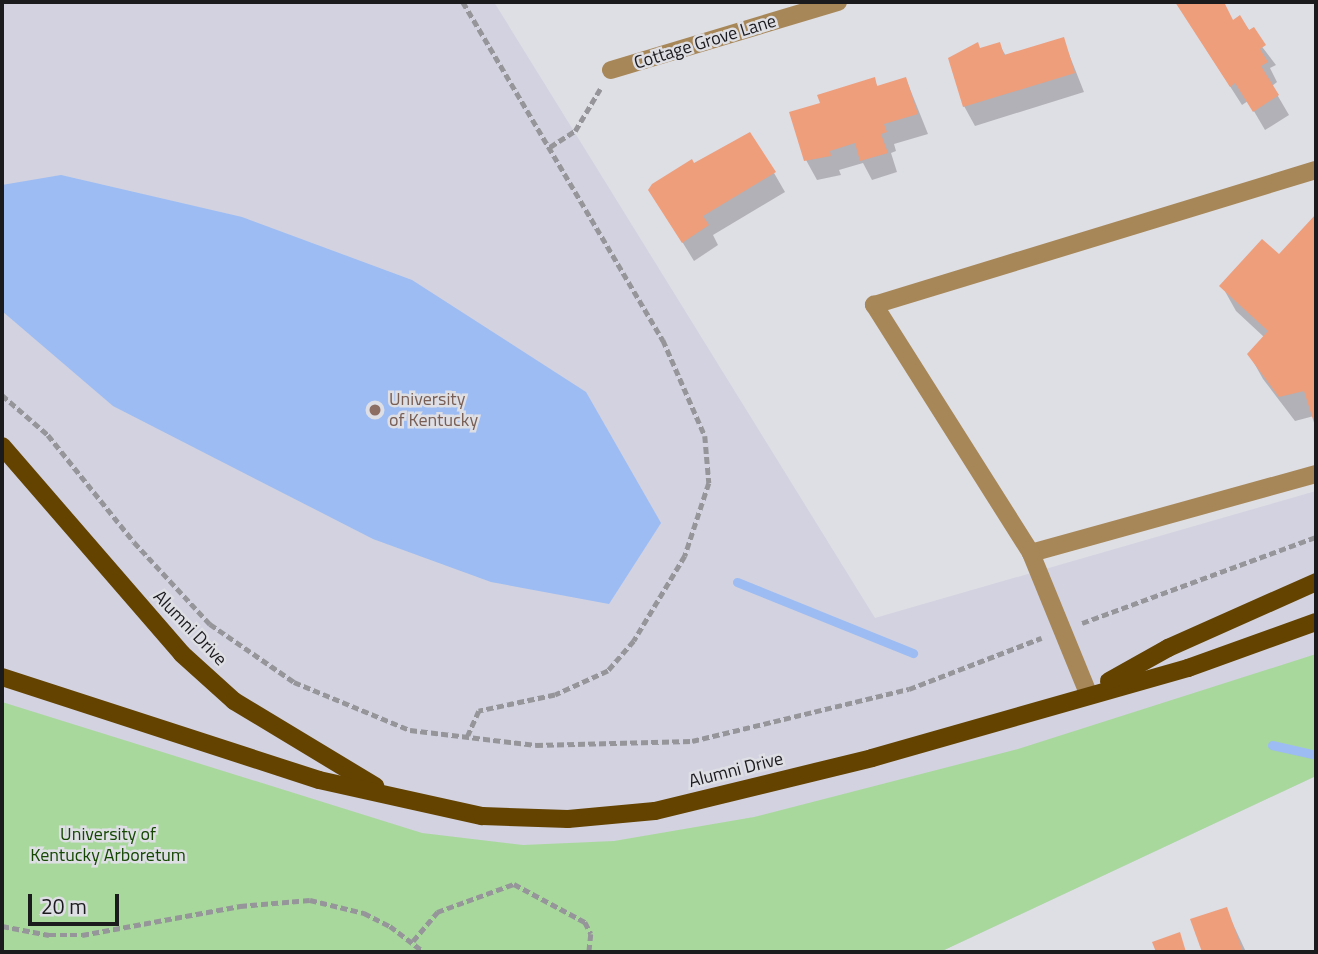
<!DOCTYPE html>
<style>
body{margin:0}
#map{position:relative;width:1318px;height:954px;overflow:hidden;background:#dedee5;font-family:"Titillium Web",sans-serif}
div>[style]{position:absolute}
.built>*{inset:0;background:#d2d2e0}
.green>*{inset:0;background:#a9d89c}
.water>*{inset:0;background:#9cbcf3}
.shadow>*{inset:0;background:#0003}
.stream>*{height:9px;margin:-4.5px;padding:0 4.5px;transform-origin:4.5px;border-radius:4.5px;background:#9cbcf3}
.building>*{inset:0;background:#ee9e7b}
.path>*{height:4.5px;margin-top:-2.25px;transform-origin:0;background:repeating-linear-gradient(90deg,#95959a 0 7px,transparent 0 10.5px)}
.minor>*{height:18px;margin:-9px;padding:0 9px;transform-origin:9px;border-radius:9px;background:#a78757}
.major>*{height:18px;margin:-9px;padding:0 9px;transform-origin:9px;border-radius:9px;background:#644301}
.dots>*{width:19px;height:19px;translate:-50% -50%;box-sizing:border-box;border:4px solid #dedee5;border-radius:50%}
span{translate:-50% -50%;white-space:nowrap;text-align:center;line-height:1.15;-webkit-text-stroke:5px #dedee5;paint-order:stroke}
.street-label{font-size:18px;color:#1b1b1d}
.education-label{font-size:18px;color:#785e54}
.left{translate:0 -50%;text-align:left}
.park-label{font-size:18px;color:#144701}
.frame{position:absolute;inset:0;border:4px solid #1b1b1d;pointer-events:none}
.scale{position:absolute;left:28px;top:894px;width:91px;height:32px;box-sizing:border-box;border:4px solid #1b1b1d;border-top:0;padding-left:9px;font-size:21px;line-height:24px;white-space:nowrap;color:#1b1b1d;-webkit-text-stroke:5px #dedee5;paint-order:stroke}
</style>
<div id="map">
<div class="built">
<div style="clip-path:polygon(2px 2px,494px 2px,875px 618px,1316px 491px,1316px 776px,940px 952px,2px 952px)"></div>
</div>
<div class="green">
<div style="clip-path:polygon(1316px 654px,1316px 776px,940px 952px,2px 952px,2px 702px,422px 833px,523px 845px,614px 841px,754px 817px,1018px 749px)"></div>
</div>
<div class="water">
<div style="clip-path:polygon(61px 175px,242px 217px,412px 280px,586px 392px,661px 523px,609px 604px,491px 582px,373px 539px,113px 406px,2px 311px,2px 185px)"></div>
</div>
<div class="shadow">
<div style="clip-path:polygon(1176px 2px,1220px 2px,1232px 23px,1240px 18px,1276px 65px,1270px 68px,1277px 82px,1272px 86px,1289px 115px,1265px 130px,1248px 101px,1242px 105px)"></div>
<div style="clip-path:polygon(1063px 39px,1084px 92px,975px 126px,964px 106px,981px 50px,999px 44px,1006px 56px)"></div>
<div style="clip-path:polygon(906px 79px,928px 134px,894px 144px,896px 151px,891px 153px,897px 172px,872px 180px,863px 163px,839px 170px,841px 175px,817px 180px,806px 160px,822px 104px,874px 80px,878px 87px)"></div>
<div style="clip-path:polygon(774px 173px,785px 192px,713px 235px,718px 245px,694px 261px,662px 209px)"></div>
<div style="clip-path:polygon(1316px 216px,1316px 425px,1314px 416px,1295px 421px,1263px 379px,1249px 354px,1264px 337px,1236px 311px,1222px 286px,1279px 256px)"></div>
<div style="clip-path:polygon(1226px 909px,1246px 952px,1203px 952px,1193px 920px)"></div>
</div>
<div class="stream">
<div style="left:737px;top:582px;width:190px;rotate:22deg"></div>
<div style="left:1272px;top:745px;width:45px;rotate:12.8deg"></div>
</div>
<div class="building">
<div style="clip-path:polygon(1175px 2px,1224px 2px,1233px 20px,1240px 15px,1249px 30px,1254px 27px,1266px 45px,1260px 49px,1268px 62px,1261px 66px,1279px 95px,1253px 112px,1235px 83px,1230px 87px)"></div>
<div style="clip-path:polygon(1064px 37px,1075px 73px,963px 107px,948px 58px,978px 42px,980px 48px,1000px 42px,1004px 55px)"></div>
<div style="clip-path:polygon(875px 77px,877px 86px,906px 77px,918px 114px,884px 124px,887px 132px,881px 134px,888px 153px,860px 161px,855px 143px,830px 151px,831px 156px,804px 161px,789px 112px,820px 103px,817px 95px)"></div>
<div style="clip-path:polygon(750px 132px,776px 172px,703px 216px,709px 225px,682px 243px,648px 190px,652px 184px,692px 159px,694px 163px)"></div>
<div style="clip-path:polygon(1316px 214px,1316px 429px,1304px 391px,1279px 397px,1247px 354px,1268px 331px,1219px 286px,1262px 239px,1279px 254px)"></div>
<div style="clip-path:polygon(1227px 907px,1243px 952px,1202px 952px,1190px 919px)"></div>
<div style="clip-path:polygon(1180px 932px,1186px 952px,1156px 952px,1152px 942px)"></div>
</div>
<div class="path">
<div style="left:463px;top:2px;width:393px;rotate:59.4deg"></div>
<div style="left:663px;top:340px;width:105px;rotate:66.4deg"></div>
<div style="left:705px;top:436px;width:47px;rotate:85.1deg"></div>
<div style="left:709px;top:483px;width:77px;rotate:108.2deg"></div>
<div style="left:685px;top:556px;width:99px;rotate:121deg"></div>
<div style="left:634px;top:641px;width:40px;rotate:131deg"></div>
<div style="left:608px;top:671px;width:58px;rotate:155.6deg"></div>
<div style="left:555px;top:695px;width:78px;rotate:168.1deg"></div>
<div style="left:479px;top:711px;width:27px;rotate:114deg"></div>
<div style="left:550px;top:147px;width:30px;rotate:-33deg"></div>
<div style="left:575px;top:131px;width:49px;rotate:-59.2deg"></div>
<div style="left:2px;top:395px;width:61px;rotate:41deg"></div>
<div style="left:48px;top:435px;width:137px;rotate:51.2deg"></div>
<div style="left:134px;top:542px;width:112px;rotate:47.2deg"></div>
<div style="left:210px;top:624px;width:102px;rotate:34.6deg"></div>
<div style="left:294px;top:682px;width:126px;rotate:22.5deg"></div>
<div style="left:410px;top:730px;width:127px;rotate:6.8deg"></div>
<div style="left:536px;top:745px;width:156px;rotate:-1.5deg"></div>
<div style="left:692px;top:741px;width:223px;rotate:-13.5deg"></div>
<div style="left:909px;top:689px;width:142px;rotate:-21.1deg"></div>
<div style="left:1082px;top:623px;width:249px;rotate:-20.2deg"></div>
<div style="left:2px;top:926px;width:48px;rotate:10.8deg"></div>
<div style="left:49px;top:935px;width:33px"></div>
<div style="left:82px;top:935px;width:161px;rotate:-10.4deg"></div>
<div style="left:240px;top:906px;width:70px;rotate:-4.9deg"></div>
<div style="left:310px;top:900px;width:56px;rotate:13.5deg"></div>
<div style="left:364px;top:913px;width:29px;rotate:27deg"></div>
<div style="left:390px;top:926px;width:43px;rotate:37.4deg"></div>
<div style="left:413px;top:941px;width:38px;rotate:-50deg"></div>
<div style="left:437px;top:912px;width:82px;rotate:-20deg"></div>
<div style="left:514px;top:884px;width:81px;rotate:28.2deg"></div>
<div style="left:585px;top:922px;width:13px;rotate:63deg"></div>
<div style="left:591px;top:934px;width:18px;rotate:96deg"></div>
</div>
<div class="minor">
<div style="left:611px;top:70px;width:237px;rotate:-16.7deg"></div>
<div style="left:1031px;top:553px;width:296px;rotate:-15.5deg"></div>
<div style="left:1088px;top:693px;width:151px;rotate:-112.2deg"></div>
<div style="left:1031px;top:553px;width:294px;rotate:-122.3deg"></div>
<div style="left:874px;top:305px;width:462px;rotate:-17deg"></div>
</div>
<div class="major">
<div style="left:2px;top:446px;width:275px;rotate:49.1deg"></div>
<div style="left:182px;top:654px;width:70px;rotate:42.1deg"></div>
<div style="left:234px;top:701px;width:165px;rotate:31.1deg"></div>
<div style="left:2px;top:677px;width:333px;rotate:18deg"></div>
<div style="left:319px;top:780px;width:167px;rotate:12.5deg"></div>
<div style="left:482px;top:816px;width:86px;rotate:2deg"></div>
<div style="left:568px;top:819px;width:87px;rotate:-5.3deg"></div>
<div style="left:655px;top:811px;width:223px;rotate:-13.7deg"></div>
<div style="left:872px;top:758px;width:329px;rotate:-15.9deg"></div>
<div style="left:1188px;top:668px;width:136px;rotate:-19.8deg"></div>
<div style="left:1109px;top:681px;width:68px;rotate:-29.2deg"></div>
<div style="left:1168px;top:648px;width:162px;rotate:-24deg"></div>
</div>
<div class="dots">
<div style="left:375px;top:410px;background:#8d6e63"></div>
</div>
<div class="street-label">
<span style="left:705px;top:42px;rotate:-17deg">Cottage Grove Lane</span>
<span style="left:190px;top:628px;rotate:46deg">Alumni Drive</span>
<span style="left:736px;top:770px;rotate:-14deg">Alumni Drive</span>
</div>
<div class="education-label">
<span class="left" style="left:389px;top:410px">University<br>of Kentucky</span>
</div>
<div class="park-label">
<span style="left:108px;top:845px">University of<br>Kentucky Arboretum</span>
</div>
<div class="frame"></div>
<div class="scale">20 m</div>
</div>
